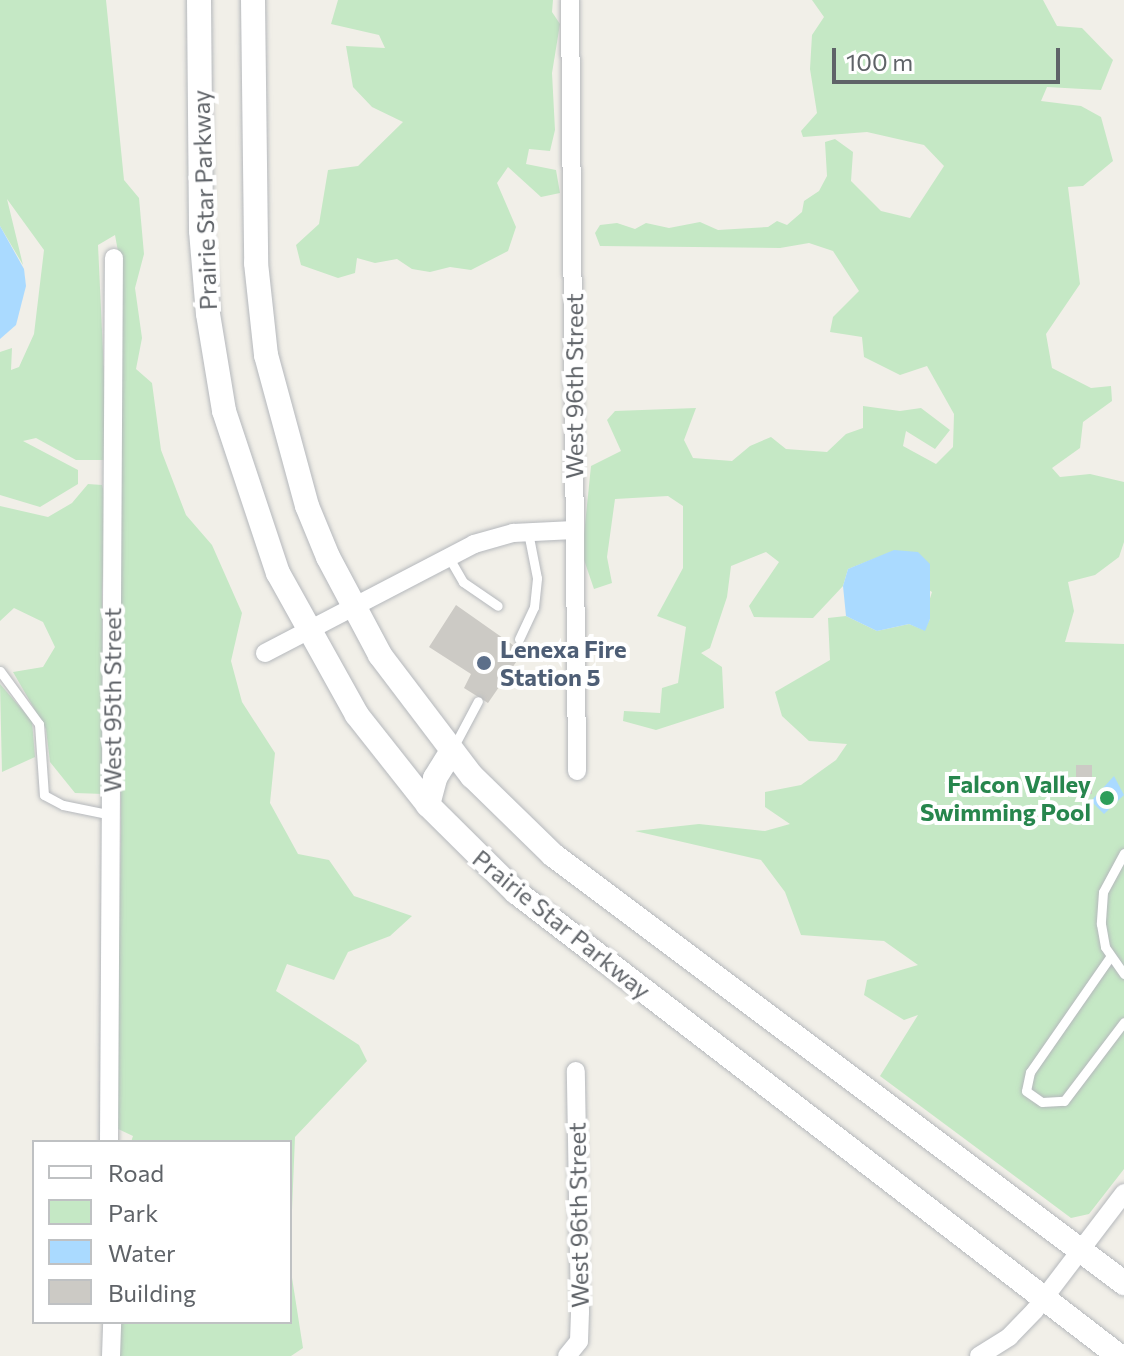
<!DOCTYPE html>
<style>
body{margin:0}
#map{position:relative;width:1124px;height:1356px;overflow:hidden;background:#f1efe8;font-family:Commissioner,sans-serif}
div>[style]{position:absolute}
.green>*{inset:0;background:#c5e8c5}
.water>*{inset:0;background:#aadaff}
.building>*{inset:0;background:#cccac5;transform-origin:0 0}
.roads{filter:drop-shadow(0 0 2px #b5b8bc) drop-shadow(0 0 2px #b5b8bc)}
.lane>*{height:9px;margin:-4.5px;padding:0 4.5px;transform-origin:4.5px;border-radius:4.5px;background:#fff}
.street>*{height:18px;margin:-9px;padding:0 9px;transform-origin:9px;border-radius:9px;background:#fff}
.secondary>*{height:24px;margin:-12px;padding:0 12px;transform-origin:12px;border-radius:12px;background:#fff}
.dots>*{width:22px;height:22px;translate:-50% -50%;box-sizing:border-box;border:4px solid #fff;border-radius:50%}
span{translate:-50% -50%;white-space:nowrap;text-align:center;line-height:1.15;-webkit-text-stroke:8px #fff;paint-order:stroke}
.street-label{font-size:24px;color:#5f6368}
.service-label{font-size:24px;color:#4e5e75;font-weight:700}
.left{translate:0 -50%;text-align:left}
.leisure-label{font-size:24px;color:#27864d;font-weight:700}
.right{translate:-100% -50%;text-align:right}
.legend{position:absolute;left:32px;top:1140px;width:260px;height:184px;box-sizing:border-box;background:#fff;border:2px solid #bfc1c3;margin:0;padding:10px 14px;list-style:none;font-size:24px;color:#5f6368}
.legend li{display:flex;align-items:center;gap:16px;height:40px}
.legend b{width:40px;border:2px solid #bfc1c3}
.scale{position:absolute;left:832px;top:48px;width:228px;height:36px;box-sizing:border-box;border:4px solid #5f6368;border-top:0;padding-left:10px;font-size:24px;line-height:28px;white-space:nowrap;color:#5f6368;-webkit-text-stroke:6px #fff;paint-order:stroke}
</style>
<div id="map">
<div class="green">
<div style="clip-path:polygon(0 0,106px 0,124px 180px,139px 198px,144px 254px,135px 288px,142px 338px,136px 369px,152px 383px,161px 450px,186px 515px,212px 545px,242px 613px,231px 661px,242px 702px,275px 753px,270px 803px,298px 854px,329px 860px,354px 896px,412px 916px,390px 936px,348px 952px,334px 980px,287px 964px,276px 991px,359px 1045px,367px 1061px,295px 1137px,290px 1259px,290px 1142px,131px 1142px,133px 1136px,116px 1128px,121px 832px,119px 257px,115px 235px,98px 245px,108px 460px,76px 460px,36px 438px,23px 441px,78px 470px,78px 484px,40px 507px,0 495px,0 352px,12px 348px,11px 370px,19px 367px,34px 334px,44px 250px,7px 199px,23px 265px,0 226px)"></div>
<div style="clip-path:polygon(338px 0,553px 0,552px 12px,560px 24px,552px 73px,555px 130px,550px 151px,529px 149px,526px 164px,556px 170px,560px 193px,541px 197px,508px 167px,497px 183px,516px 227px,508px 251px,471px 270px,450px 267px,430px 272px,412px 269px,397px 259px,375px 263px,357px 258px,355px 273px,338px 278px,301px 265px,296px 245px,319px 224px,328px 170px,358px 166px,403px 122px,372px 107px,353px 87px,346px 46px,385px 48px,379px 35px,331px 24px)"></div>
<div style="clip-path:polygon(812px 0,1043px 0,1057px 26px,1082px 28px,1113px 60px,1101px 90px,1047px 87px,1041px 101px,1081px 106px,1101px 117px,1113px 161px,1083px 186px,1068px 187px,1080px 284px,1046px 334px,1052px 368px,1091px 388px,1111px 386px,1112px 401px,1083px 422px,1080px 448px,1052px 468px,1060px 477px,1090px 474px,1124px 482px,1124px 542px,1119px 557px,1095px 575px,1068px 582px,1074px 611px,1065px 642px,1124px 644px,1124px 1169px,1089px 1214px,1071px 1218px,880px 1076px,918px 1015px,904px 1020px,864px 995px,867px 980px,918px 965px,884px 941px,801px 935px,785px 892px,761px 860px,635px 831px,699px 824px,765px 831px,790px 824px,765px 807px,765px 792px,801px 785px,836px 760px,847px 744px,809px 741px,782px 716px,775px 692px,830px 660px,828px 618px,846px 616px,877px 631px,909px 624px,924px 630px,930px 619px,927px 608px,932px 592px,876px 558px,848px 569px,843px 586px,813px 618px,754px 617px,749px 606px,779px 562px,766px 552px,731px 566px,727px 597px,710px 648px,701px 653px,722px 667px,724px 708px,656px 730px,623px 721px,624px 711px,660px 713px,662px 688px,678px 683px,686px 627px,657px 616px,683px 568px,683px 506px,668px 496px,615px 499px,607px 557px,612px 583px,594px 589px,582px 554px,591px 466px,621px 451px,607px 420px,615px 411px,696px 408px,684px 440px,693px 458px,732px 461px,750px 446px,771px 437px,786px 449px,827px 452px,846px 434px,863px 428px,863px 406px,900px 411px,921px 408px,950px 430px,935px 449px,906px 431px,903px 446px,936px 464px,953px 447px,954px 414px,927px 366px,900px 375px,864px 357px,862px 337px,830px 332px,833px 317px,859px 291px,833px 251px,809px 243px,780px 248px,600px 246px,595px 233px,600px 225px,617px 223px,635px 229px,646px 223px,669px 228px,700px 222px,718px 230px,768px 227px,777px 221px,787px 225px,802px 212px,804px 201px,819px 191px,827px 176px,825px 142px,835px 139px,853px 152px,851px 181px,881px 211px,910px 218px,944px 166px,924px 145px,867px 132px,803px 137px,801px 131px,817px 113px,810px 69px,812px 35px,824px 17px)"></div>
<div style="clip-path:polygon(88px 484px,102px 485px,107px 504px,102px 590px,104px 794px,75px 793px,50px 762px,46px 729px,13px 672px,43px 667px,55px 647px,43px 622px,14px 608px,0 621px,0 506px,48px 517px,72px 503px)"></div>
<div style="clip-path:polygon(0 684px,32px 721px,35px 757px,2px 772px)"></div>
<div style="clip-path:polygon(290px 1265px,303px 1348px,291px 1356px,114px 1356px,114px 1322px,290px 1322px)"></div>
</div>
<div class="water">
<div style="clip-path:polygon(0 226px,24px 269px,26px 286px,16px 325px,0 339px)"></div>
<div style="clip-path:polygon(894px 550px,918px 552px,930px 564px,930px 619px,925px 631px,909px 624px,877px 631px,846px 616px,843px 586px,848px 569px)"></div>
<div style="clip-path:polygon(1114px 776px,1124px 795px,1104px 814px,1091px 801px)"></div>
</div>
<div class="building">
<div style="clip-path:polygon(456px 605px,523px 652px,488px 703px,464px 688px,471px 674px,429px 647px)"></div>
<div style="left:1076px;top:765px;width:16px;height:29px"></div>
</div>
<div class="roads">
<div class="lane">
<div style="left:448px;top:556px;width:30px;rotate:60deg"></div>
<div style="left:463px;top:582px;width:42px;rotate:34.4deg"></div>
<div style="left:519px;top:639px;width:35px;rotate:-65deg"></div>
<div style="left:534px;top:607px;width:29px;rotate:-84deg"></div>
<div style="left:537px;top:578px;width:47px;rotate:-101.1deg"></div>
<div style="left:0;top:671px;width:66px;rotate:53.7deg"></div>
<div style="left:39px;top:724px;width:71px;rotate:86deg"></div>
<div style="left:44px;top:795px;width:21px;rotate:28deg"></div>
<div style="left:63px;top:805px;width:50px;rotate:11.5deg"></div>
<div style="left:453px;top:748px;width:53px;rotate:-62deg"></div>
<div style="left:1124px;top:853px;width:44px;rotate:118.3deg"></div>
<div style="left:1103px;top:892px;width:32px;rotate:94deg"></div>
<div style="left:1101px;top:924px;width:23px;rotate:80deg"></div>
<div style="left:1105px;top:947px;width:33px;rotate:55deg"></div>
<div style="left:1110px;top:957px;width:140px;rotate:124.8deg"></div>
<div style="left:1030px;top:1072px;width:19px;rotate:102deg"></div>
<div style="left:1026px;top:1091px;width:19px;rotate:35deg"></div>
<div style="left:1042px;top:1102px;width:22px;rotate:-3deg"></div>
<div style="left:1064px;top:1101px;width:99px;rotate:-52.8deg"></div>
</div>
<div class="street">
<div style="left:570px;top:0;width:771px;rotate:89.48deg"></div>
<div style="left:265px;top:653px;width:236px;rotate:-27.5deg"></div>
<div style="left:474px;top:544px;width:41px;rotate:-15.8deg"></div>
<div style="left:513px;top:533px;width:61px;rotate:-2.8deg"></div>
<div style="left:109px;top:1142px;width:884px;rotate:-89.68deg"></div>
<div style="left:111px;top:1356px;width:34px;rotate:-88deg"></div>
<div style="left:567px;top:1356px;width:19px;rotate:-51deg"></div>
<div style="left:579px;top:1341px;width:29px;rotate:-88deg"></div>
<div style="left:580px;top:1312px;width:241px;rotate:-91deg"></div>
<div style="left:979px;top:1356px;width:36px;rotate:-32deg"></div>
<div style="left:1009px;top:1337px;width:37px;rotate:-46deg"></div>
<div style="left:1035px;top:1310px;width:147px;rotate:-52.7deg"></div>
</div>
<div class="secondary">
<div style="left:199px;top:0;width:231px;rotate:89.5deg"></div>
<div style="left:201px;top:231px;width:83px;rotate:85.2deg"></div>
<div style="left:208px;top:314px;width:98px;rotate:80.6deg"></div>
<div style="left:224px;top:411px;width:171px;rotate:71.6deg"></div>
<div style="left:278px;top:573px;width:162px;rotate:60.9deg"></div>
<div style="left:357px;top:715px;width:115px;rotate:51.7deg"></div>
<div style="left:428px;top:805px;width:124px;rotate:44.7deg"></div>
<div style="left:516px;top:892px;width:761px;rotate:37.58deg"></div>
<div style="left:253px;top:0;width:263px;rotate:89.3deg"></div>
<div style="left:256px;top:263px;width:93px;rotate:83.8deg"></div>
<div style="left:266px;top:355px;width:156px;rotate:74.8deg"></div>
<div style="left:307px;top:506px;width:55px;rotate:67.6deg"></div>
<div style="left:328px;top:557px;width:111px;rotate:62deg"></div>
<div style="left:380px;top:655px;width:152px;rotate:52.8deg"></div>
<div style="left:472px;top:776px;width:113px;rotate:44.3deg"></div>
<div style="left:553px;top:855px;width:714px;rotate:36.85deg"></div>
<div style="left:428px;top:805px;width:28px;rotate:-75deg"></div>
<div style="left:435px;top:778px;width:31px;rotate:-58deg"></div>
</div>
</div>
<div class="dots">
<div style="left:484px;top:663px;background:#5c6f8a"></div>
<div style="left:1107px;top:798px;background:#2e9e5b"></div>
</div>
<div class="street-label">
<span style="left:204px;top:200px;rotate:-92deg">Prairie Star Parkway</span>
<span style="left:574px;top:386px;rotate:-90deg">West 96th Street</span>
<span style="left:112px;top:700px;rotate:-90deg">West 95th Street</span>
<span style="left:562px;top:924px;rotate:39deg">Prairie Star Parkway</span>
<span style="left:578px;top:1215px;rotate:-91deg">West 96th Street</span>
</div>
<div class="service-label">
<span class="left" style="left:500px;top:663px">Lenexa Fire<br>Station 5</span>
</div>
<div class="leisure-label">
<span class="right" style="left:1091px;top:798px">Falcon Valley<br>Swimming Pool</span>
</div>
<ul class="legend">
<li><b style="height:10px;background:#fff"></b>Road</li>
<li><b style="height:22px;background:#c5e8c5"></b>Park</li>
<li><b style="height:22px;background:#aadaff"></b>Water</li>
<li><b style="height:22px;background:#cccac5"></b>Building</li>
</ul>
<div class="scale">100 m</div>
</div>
